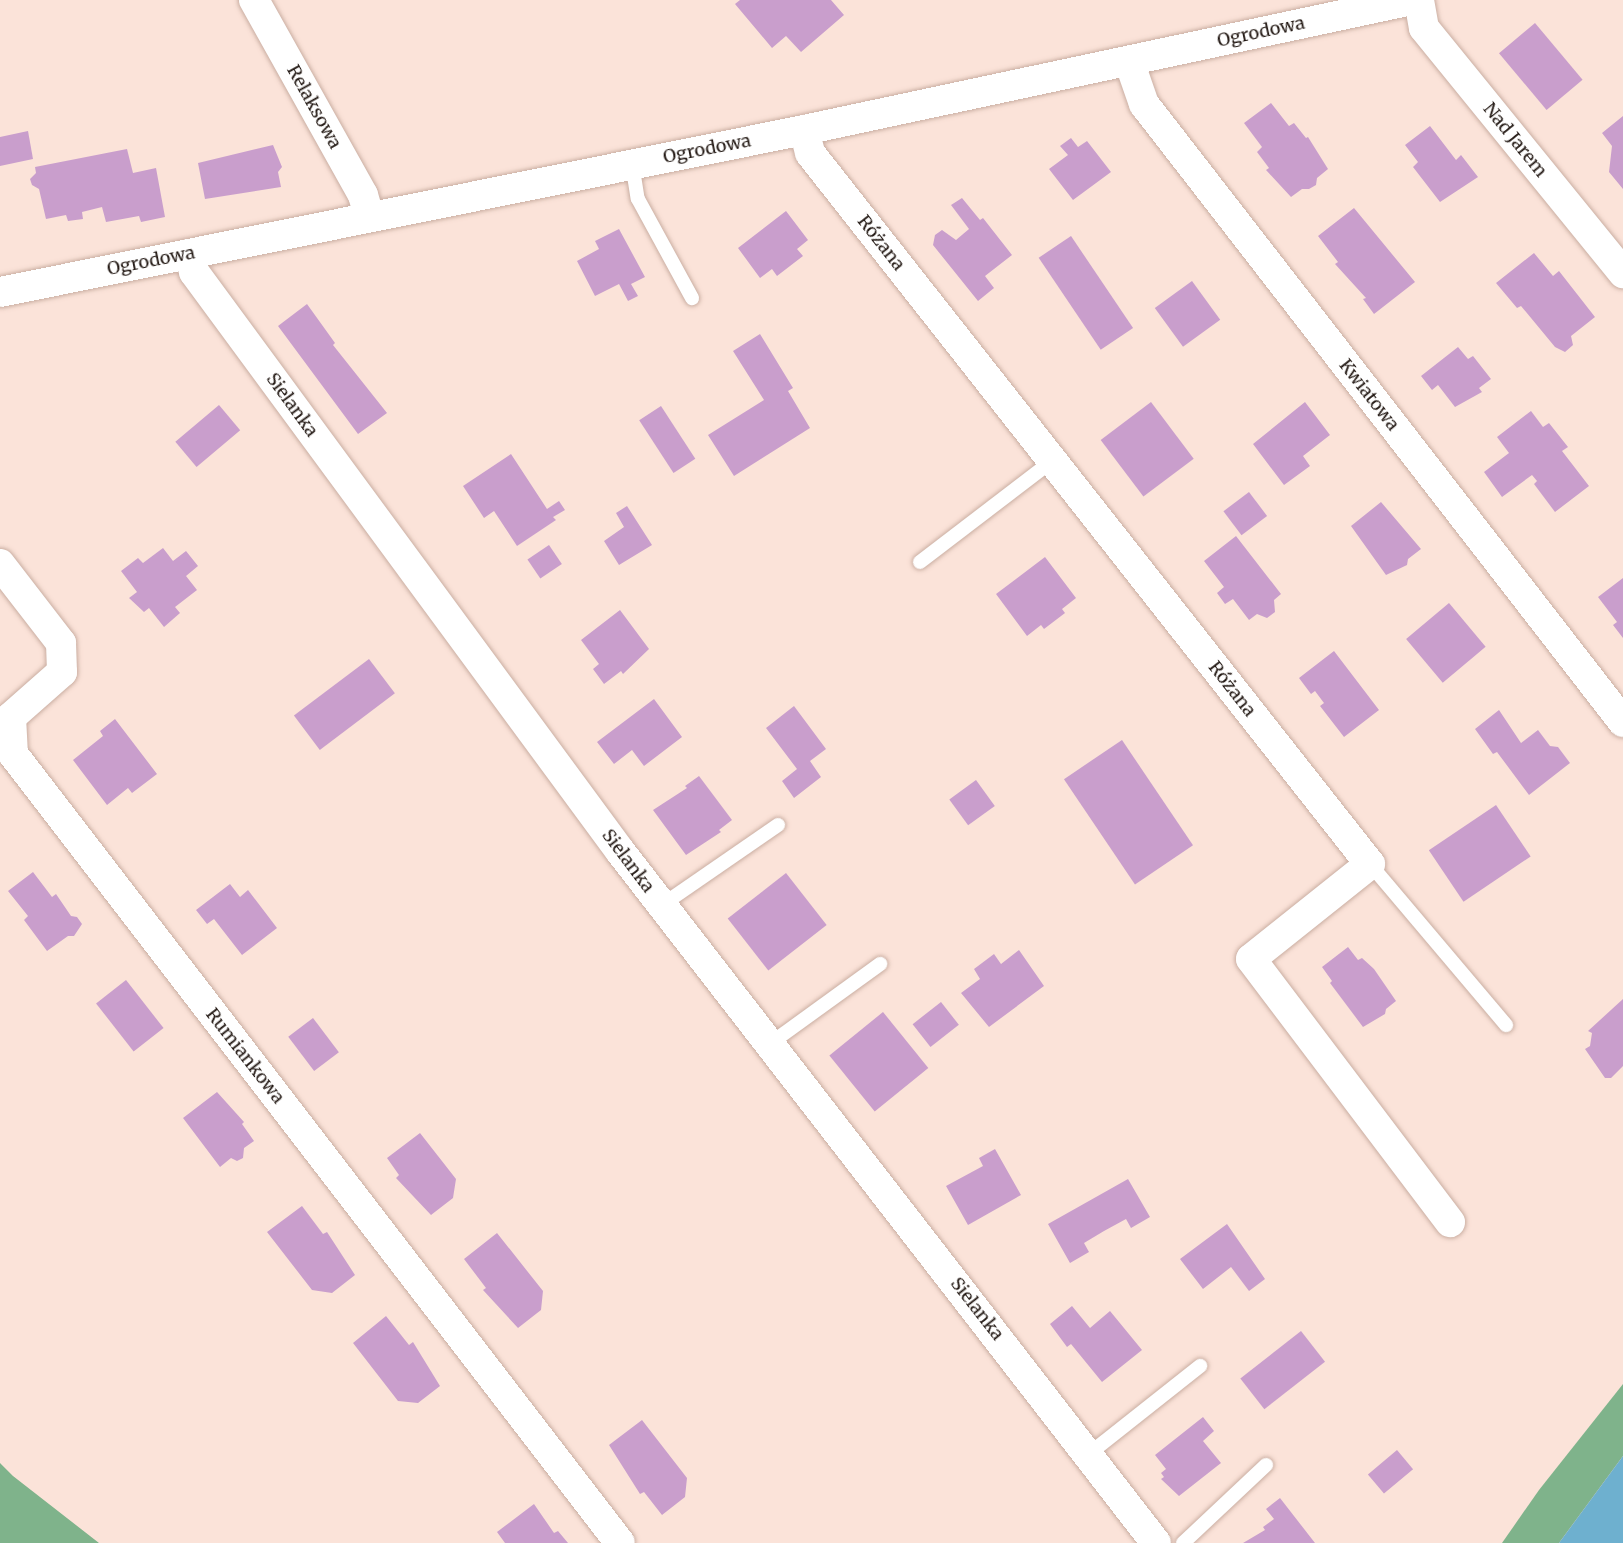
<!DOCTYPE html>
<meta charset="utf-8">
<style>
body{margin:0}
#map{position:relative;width:1623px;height:1543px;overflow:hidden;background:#fbe3d9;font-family:Merriweather,serif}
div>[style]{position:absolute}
.forest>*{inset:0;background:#7fb38b}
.water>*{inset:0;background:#6eb0cf}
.building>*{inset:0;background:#c99ecc;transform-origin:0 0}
.roads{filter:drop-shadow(0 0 2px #caaea2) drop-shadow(0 0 2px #caaea2)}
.lane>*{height:14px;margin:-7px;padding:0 7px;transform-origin:7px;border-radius:7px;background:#fff}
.street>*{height:30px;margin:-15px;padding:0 15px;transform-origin:15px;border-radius:15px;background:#fff}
span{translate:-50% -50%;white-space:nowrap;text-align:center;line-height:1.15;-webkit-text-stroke:5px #fff;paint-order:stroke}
.street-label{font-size:18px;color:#221813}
</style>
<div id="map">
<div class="forest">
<div style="clip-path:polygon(1623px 1384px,1623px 1456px,1559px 1543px,1502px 1543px,1539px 1490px)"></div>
<div style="clip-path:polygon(0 1463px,13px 1476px,99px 1543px,0 1543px)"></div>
</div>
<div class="water">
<div style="clip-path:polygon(1623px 1456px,1623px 1543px,1559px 1543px)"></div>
</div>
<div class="building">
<div style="clip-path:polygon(740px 0,831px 0,844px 15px,801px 52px,786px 36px,772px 48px,735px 4px)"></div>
<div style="left:1535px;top:23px;width:74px;height:47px;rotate:50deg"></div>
<div style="clip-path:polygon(1271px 103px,1289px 126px,1294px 123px,1306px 138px,1308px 137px,1328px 169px,1317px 178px,1316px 185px,1309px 189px,1302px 189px,1291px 197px,1266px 170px,1269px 168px,1257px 152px,1262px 147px,1244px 123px)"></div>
<div style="clip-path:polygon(1623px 116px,1623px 189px,1609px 172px,1612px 146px,1602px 133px)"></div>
<div style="clip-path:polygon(1430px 126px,1456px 160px,1461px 155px,1478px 177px,1440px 202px,1413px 167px,1418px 162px,1405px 145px)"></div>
<div style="clip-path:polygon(28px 131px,33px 159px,0 166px,0 137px)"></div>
<div style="clip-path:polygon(1071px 138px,1078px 147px,1087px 141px,1111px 172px,1073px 200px,1049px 169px,1068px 155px,1060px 146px)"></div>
<div style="clip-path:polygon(273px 145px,282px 167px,278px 172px,281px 187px,205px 199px,198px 163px)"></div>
<div style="clip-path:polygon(127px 149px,133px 173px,156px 168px,165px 217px,141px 222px,139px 216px,106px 222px,102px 207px,82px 212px,83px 219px,68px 221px,66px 215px,46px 219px,39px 189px,32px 185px,30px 179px,36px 173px,35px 167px)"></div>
<div style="clip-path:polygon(962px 198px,980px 220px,983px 218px,1012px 255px,985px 276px,994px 288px,978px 301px,933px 245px,935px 235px,942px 230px,956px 240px,969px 229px,951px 205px)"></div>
<div style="clip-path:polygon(1354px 208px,1415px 282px,1374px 314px,1363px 299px,1366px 298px,1335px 264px,1338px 262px,1318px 236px)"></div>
<div style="clip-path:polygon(786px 211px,808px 240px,797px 249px,803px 256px,777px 276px,772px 269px,760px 278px,738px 248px)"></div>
<div style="clip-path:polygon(619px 229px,645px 277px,631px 284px,638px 296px,628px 301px,619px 284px,595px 296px,577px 261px,599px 249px,595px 241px)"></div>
<div style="left:1071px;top:236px;width:111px;height:39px;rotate:56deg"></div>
<div style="clip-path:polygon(1534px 253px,1553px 276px,1559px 271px,1595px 317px,1571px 336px,1573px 345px,1565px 352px,1555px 347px,1521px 306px,1517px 308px,1496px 283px)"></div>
<div style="left:1192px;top:281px;width:48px;height:46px;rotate:54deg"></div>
<div style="clip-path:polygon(307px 304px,335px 343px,333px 345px,387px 413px,358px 434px,278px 326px)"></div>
<div style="clip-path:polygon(760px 334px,793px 388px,788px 391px,810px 428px,734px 476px,708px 435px,764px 400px,733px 351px)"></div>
<div style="clip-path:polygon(1458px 347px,1468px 359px,1473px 356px,1491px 379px,1479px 388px,1482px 392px,1455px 407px,1438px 385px,1432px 390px,1421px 376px)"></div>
<div style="left:1151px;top:402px;width:71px;height:63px;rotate:53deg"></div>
<div style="clip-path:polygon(1305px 402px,1330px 435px,1303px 456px,1310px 466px,1284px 485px,1253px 444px)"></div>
<div style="left:219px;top:405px;width:33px;height:57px;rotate:50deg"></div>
<div style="left:661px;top:406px;width:63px;height:26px;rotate:57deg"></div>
<div style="clip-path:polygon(1531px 411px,1543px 427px,1549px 423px,1568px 447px,1562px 451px,1589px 486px,1555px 512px,1534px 484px,1537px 481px,1532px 475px,1502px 497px,1484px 472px,1509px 453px,1497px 437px)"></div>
<div style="clip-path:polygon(511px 454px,547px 509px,559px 501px,565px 510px,553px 517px,556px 520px,517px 546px,494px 511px,484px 518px,463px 486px)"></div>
<div style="left:1249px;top:492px;width:30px;height:32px;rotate:53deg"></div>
<div style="clip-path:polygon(1381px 502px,1421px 549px,1408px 559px,1407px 565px,1386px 575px,1351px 526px)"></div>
<div style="clip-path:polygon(627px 506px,652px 545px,619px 565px,604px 541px,624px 527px,616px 513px)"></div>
<div style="clip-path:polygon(1236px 536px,1281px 594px,1274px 600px,1275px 612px,1267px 618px,1257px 614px,1249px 620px,1233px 599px,1225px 604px,1217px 593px,1224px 587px,1204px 561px)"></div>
<div style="left:549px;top:545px;width:23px;height:26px;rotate:56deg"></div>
<div style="clip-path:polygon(163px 548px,173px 561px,186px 551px,198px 566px,186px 576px,197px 590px,175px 607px,180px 613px,164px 627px,149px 608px,144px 612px,129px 598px,137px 592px,121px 571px,138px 558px,143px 563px)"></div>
<div style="clip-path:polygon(1045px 557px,1076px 598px,1062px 609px,1065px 613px,1044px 629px,1041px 625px,1027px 636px,996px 594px)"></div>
<div style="clip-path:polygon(1623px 578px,1623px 638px,1613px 625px,1617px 622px,1598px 597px)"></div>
<div style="left:1449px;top:603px;width:57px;height:56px;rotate:50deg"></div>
<div style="clip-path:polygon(620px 610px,649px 649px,623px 674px,621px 671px,604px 684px,593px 669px,599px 664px,581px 640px)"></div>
<div style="clip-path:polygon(1334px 651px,1379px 710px,1344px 737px,1320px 706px,1324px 703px,1315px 691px,1311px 694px,1299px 678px)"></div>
<div style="left:369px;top:659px;width:43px;height:94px;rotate:53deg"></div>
<div style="clip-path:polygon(654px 699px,682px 737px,644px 766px,632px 750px,614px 764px,597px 742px)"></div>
<div style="clip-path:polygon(794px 706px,826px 749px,810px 761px,821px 777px,794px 798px,782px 781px,797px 769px,766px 728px)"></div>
<div style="clip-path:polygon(1499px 710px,1521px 743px,1538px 730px,1550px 746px,1558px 747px,1570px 763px,1529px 795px,1497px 752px,1493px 754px,1475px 729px)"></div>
<div style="clip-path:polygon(115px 719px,157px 774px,132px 793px,128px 788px,107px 805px,73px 760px,103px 736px,100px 731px)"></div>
<div style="left:1122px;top:740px;width:127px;height:70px;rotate:56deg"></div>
<div style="clip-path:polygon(699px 776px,732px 820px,719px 830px,721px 832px,686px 855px,653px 810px,687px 788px,685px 786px)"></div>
<div style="left:976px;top:780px;width:32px;height:33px;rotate:54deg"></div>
<div style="left:1496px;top:805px;width:62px;height:81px;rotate:56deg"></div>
<div style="clip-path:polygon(33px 872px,52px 897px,56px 894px,71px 916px,77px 917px,82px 924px,74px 936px,68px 936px,47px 951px,24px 920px,28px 916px,8px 891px)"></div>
<div style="left:786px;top:873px;width:66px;height:74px;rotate:52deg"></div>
<div style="clip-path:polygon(230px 884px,240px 897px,248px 890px,277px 928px,242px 955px,214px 919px,207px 924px,196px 910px)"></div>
<div style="clip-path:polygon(1348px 947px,1358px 960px,1362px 958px,1374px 969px,1396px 1001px,1386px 1009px,1385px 1014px,1363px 1027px,1330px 983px,1332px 981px,1322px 967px)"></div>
<div style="clip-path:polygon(1019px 950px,1044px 986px,989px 1027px,961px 993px,980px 979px,974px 969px,994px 954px,1001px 964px)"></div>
<div style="left:126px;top:980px;width:61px;height:38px;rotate:52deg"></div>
<div style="clip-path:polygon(1623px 999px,1623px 1066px,1611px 1078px,1605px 1078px,1585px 1049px,1590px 1046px,1592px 1033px,1588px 1031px)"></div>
<div style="left:941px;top:1002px;width:29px;height:36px;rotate:52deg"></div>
<div style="left:883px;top:1012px;width:72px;height:69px;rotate:51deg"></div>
<div style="left:313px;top:1018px;width:43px;height:31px;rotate:53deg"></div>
<div style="clip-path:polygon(217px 1092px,244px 1122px,242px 1124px,254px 1141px,244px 1148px,243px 1158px,237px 1161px,231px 1158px,220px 1167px,183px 1118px)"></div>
<div style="clip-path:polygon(420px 1133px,456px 1179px,453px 1198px,431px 1215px,396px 1178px,399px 1175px,387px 1158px)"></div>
<div style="clip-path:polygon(995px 1149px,1021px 1195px,968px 1225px,946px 1186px,983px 1166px,979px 1158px)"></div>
<div style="clip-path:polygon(1128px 1179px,1150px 1217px,1131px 1228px,1126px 1219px,1104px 1231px,1084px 1243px,1089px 1252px,1070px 1263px,1048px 1224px)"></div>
<div style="clip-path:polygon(302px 1206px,323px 1234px,327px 1232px,355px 1275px,332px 1293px,312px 1290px,267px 1232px)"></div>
<div style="clip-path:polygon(1227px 1224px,1265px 1279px,1249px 1291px,1231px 1267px,1203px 1289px,1180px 1259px)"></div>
<div style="clip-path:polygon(497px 1233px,543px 1291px,541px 1310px,518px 1328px,483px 1290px,486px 1288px,464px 1259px)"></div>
<div style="clip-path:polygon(1072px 1306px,1090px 1328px,1110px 1311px,1142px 1350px,1102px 1382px,1071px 1344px,1067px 1347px,1050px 1324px)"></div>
<div style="clip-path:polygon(386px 1316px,409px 1345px,413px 1342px,440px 1386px,418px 1403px,398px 1401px,353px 1343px)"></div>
<div style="left:1301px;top:1331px;width:39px;height:77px;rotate:52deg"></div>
<div style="clip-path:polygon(1203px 1417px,1214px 1431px,1203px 1441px,1221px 1463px,1179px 1496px,1161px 1479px,1164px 1477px,1161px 1473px,1166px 1469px,1155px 1455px)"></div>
<div style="clip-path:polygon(642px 1420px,687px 1478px,685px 1497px,662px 1515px,644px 1492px,640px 1494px,609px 1445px)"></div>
<div style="left:1397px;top:1450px;width:25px;height:38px;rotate:50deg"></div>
<div style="clip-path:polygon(1280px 1498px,1315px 1543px,1243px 1543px,1265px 1530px,1263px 1527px,1274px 1519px,1266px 1509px)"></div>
<div style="clip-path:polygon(534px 1504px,554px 1533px,558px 1531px,568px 1543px,505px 1543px,497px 1532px)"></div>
</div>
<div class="roads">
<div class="lane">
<div style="left:632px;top:163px;width:36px;rotate:81deg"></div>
<div style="left:638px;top:199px;width:113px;rotate:61.4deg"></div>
<div style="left:920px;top:562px;width:166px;rotate:-37.4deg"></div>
<div style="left:1370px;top:864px;width:211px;rotate:49.8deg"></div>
<div style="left:662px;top:905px;width:141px;rotate:-34.6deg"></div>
<div style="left:771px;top:1043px;width:135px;rotate:-35.9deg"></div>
<div style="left:1089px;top:1454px;width:142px;rotate:-38.4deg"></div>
<div style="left:1183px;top:1543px;width:114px;rotate:-43.2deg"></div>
</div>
<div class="street">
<div style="left:254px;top:0;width:223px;rotate:60.8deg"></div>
<div style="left:363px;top:195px;width:22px;rotate:74deg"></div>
<div style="left:1419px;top:0;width:28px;rotate:80deg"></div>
<div style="left:1424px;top:28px;width:316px;rotate:50.9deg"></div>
<div style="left:1129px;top:61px;width:46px;rotate:70.8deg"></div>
<div style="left:1144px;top:104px;width:782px;rotate:52.22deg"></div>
<div style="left:804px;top:130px;width:24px;rotate:75deg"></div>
<div style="left:810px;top:153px;width:905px;rotate:51.78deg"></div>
<div style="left:1370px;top:864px;width:152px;rotate:141.4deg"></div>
<div style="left:1251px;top:959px;width:330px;rotate:52.9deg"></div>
<div style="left:189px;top:254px;width:19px;rotate:74deg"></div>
<div style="left:194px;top:272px;width:719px;rotate:53.66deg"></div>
<div style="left:620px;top:851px;width:875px;rotate:52.24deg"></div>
<div style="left:0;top:292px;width:820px;rotate:-11.39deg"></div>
<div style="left:804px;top:130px;width:622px;rotate:-12.07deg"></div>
<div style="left:0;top:564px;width:100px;rotate:52.3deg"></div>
<div style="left:61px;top:643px;width:29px;rotate:88deg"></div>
<div style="left:62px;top:672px;width:68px;rotate:138.6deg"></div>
<div style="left:11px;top:717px;width:37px;rotate:87deg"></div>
<div style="left:13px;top:754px;width:995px;rotate:52.43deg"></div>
</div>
</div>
<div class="street-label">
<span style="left:1261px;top:32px;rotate:-12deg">Ogrodowa</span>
<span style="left:314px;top:107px;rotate:61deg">Relaksowa</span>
<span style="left:1515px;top:140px;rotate:51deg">Nad Jarem</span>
<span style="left:707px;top:149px;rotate:-11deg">Ogrodowa</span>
<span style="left:881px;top:243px;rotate:52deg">Różana</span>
<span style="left:151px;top:261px;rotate:-11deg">Ogrodowa</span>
<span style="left:1369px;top:395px;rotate:52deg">Kwiatowa</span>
<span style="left:292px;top:405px;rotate:54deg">Sielanka</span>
<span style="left:1232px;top:689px;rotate:52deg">Różana</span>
<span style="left:628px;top:861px;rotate:53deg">Sielanka</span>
<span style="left:245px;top:1056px;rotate:52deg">Rumiankowa</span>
<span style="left:977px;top:1309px;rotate:52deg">Sielanka</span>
</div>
</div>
